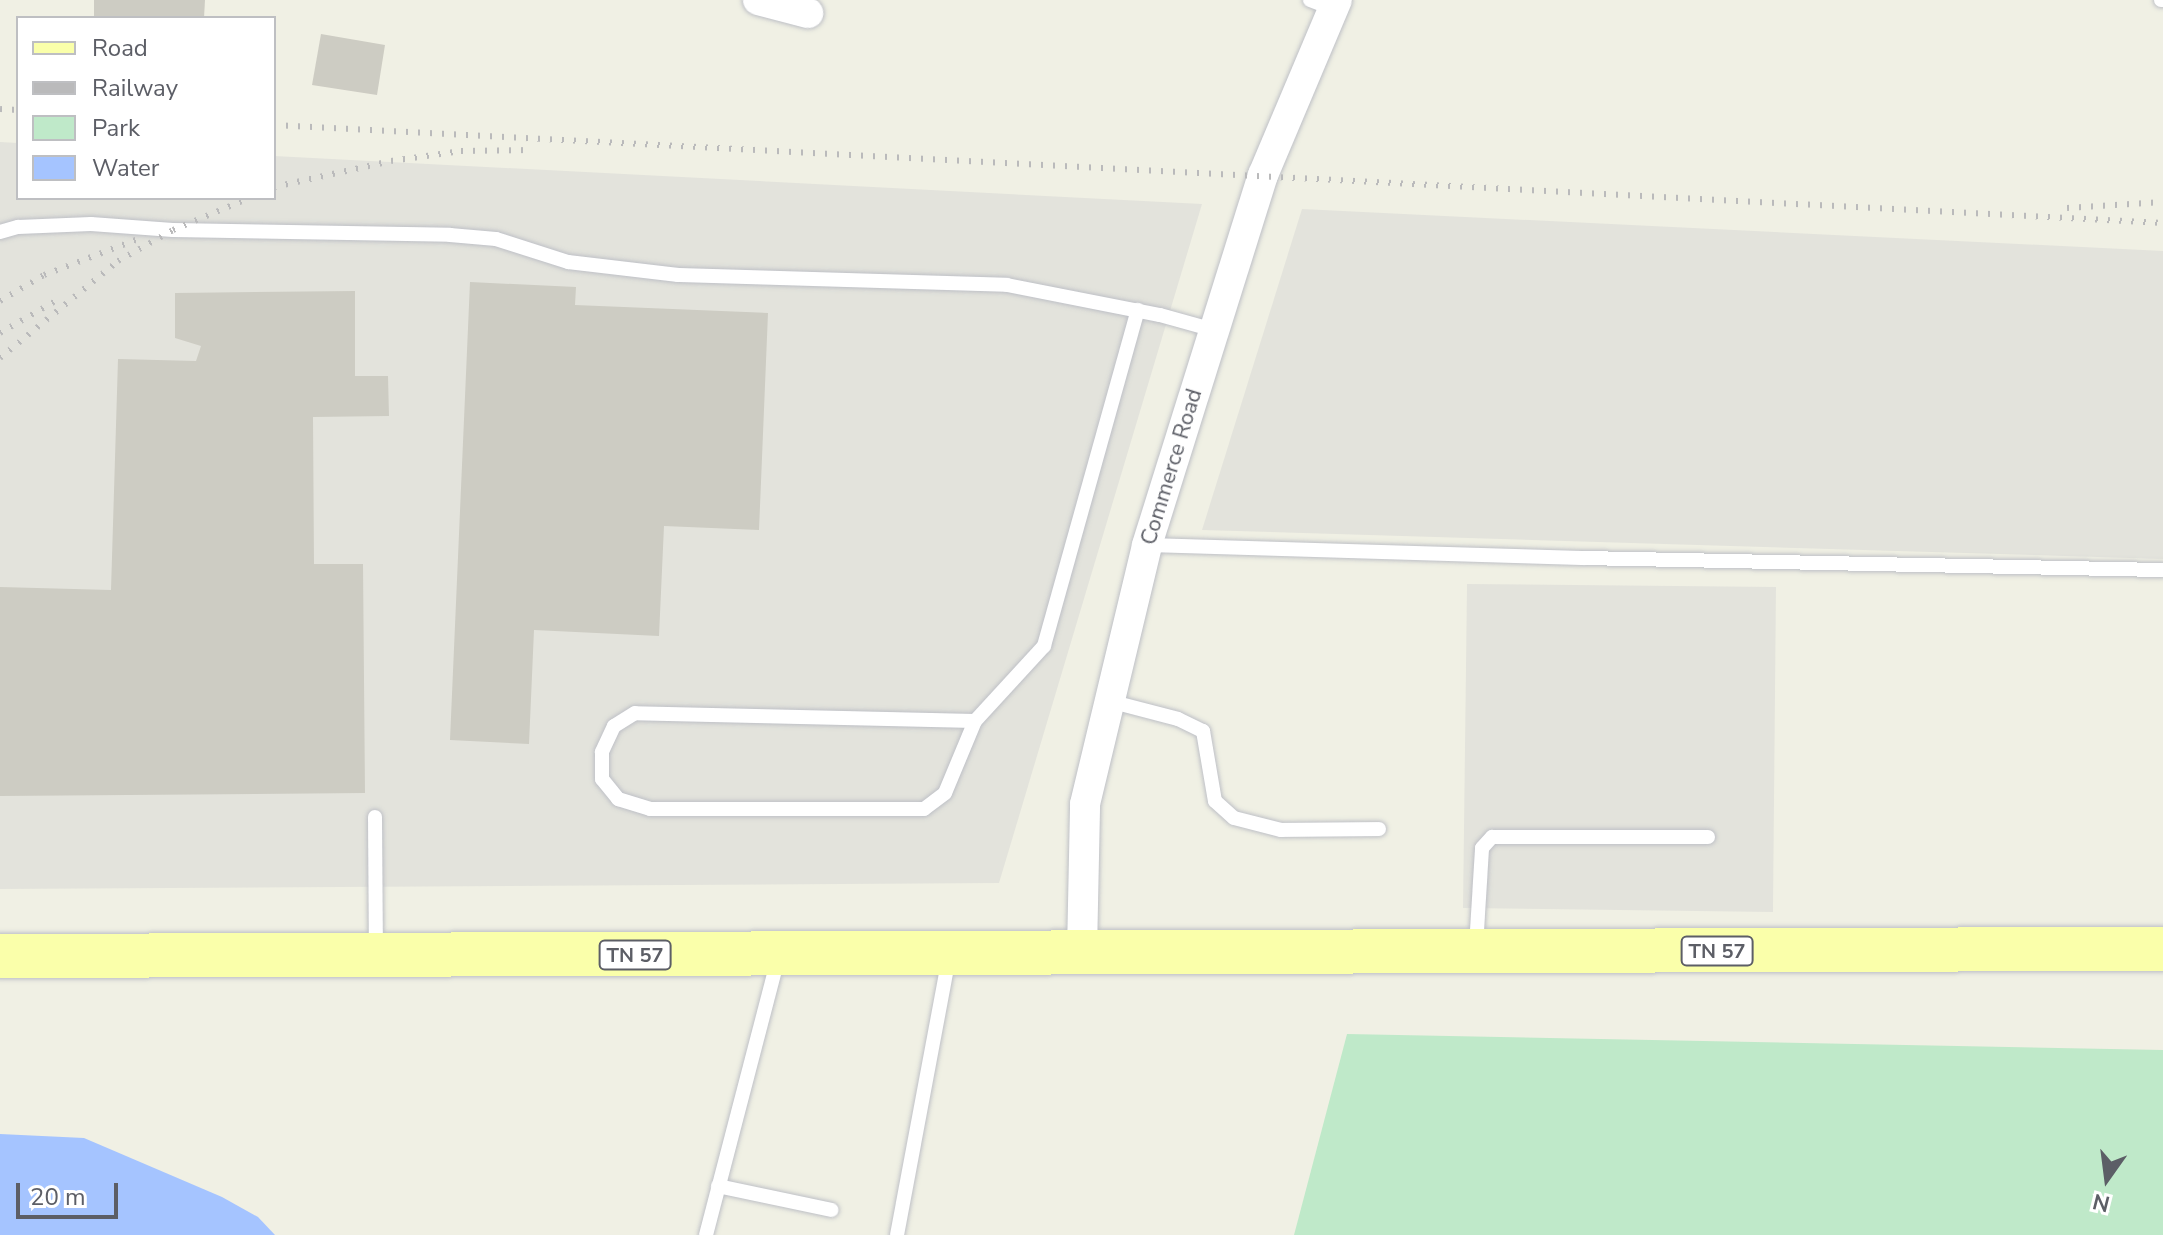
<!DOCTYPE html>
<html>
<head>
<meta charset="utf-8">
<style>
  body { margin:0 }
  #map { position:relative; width:2163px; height:1235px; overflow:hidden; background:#f0f0e4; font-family:"Nunito Sans",sans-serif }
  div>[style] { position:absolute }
  .industrial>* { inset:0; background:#e3e3dc }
  .green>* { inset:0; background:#bfe9c9 }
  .water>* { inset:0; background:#a5c4ff }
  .building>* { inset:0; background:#cdccc3 }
  .roads { filter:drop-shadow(0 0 2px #bec0c6) drop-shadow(0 0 2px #bec0c6) }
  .service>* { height:14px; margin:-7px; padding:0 7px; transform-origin:7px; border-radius:7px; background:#fff }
  .minor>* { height:30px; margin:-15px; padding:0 15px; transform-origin:15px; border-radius:15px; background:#fff }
  .primary>* { height:44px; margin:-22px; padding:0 22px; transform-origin:22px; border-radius:22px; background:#faffaa }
  .rail>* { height:6px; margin-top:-3px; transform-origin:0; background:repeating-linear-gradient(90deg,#bababb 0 2px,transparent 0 12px) }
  span { translate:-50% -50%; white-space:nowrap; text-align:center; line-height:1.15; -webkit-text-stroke:6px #fff; paint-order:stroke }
  .shield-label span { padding:2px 6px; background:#fff; border:2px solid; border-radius:6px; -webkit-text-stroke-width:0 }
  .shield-label { font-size:20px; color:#5c5e66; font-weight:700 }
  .street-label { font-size:22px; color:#5c5e66 }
  .legend { position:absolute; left:16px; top:16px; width:260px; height:184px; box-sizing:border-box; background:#fff; border:2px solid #bebfc2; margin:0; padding:10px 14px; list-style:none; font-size:24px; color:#5c5e66 }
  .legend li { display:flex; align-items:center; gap:16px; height:40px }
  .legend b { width:40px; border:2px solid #bebfc2 }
  .north { position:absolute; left:2067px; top:1139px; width:80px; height:80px; -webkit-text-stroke:6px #fff; paint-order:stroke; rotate:194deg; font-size:22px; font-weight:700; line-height:32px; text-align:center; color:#5c5e66 }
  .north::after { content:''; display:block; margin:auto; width:28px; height:36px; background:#5c5e66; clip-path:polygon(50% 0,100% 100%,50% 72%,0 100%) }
  .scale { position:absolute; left:16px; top:1183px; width:102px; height:36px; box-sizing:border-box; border:4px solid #5c5e66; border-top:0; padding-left:10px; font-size:24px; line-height:28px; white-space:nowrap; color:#5c5e66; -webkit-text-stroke:6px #fff; paint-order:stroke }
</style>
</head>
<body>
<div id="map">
  <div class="industrial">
    <div style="clip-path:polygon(0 142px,18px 143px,18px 198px,274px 198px,274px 156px,1202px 204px,999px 883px,0 889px)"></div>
    <div style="clip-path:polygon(1302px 209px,2163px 251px,2163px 559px,1202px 530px)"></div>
    <div style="clip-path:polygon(1467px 584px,1776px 587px,1773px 912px,1463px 908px)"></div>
  </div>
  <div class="green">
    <div style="clip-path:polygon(1347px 1034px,2163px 1050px,2163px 1235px,1294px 1235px)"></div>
  </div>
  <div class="water">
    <div style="clip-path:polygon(0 1134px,84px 1138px,222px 1197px,258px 1217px,275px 1235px,0 1235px)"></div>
  </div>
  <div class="building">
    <div style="clip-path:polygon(94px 0,205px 0,204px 18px,94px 18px)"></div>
    <div style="clip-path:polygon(321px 34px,385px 45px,377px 95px,312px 85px)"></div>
    <div style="clip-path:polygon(470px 282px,576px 287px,575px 305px,768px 313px,759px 530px,664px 526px,659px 636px,534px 630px,529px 744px,450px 740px)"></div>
    <div style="clip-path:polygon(355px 291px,355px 376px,388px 376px,389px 416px,313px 417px,314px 564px,363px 564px,365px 793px,0 796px,0 587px,111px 590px,118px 359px,196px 361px,201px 346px,175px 338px,175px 293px)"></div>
  </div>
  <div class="roads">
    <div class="service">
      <div style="left:1310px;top:0;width:26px;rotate:21deg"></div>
      <div style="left:2161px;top:0;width:2px"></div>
      <div style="left:0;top:232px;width:19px;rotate:-16deg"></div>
      <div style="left:18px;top:227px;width:73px;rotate:-2.4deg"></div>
      <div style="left:91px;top:224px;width:82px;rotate:4.2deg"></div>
      <div style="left:173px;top:230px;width:277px;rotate:1deg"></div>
      <div style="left:450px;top:235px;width:46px;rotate:5deg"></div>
      <div style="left:496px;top:239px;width:76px;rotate:17.7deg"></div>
      <div style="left:568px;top:262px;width:111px;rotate:6.7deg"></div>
      <div style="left:678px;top:275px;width:329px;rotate:1.7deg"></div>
      <div style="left:1007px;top:285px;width:156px;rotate:11.1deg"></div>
      <div style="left:1160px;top:315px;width:56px;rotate:15.5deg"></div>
      <div style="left:1147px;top:545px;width:436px;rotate:1.7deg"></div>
      <div style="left:1583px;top:558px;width:580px;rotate:1.19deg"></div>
      <div style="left:1109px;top:701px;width:71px;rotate:14.6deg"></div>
      <div style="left:1178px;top:719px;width:28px;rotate:26deg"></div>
      <div style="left:1203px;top:731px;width:71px;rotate:80.3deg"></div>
      <div style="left:1215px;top:801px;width:25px;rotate:42deg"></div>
      <div style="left:1234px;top:818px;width:49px;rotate:14.3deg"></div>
      <div style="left:1281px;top:830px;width:98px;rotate:-0.6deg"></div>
      <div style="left:975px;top:721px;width:340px;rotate:-178.7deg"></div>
      <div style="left:635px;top:713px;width:25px;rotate:148deg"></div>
      <div style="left:614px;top:726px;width:29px;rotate:115deg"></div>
      <div style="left:602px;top:752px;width:27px;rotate:90deg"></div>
      <div style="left:602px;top:779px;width:26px;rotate:51deg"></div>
      <div style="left:618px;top:799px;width:34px;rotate:17deg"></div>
      <div style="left:650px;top:809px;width:274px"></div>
      <div style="left:924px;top:809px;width:26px;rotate:-37deg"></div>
      <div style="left:945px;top:793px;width:78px;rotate:-67.4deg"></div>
      <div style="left:975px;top:721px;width:102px;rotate:-47.4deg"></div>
      <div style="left:1044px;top:646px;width:349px;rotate:-74.4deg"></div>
      <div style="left:375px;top:817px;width:134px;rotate:89.6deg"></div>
      <div style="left:1476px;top:947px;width:99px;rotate:-86.5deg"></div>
      <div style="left:1482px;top:848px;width:15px;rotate:-48deg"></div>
      <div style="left:1492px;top:837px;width:216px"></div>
      <div style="left:718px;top:1186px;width:116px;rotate:11.9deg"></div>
      <div style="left:706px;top:1235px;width:285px;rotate:-75.4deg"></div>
      <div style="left:897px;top:1235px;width:284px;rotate:-79.4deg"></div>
    </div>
    <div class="minor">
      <div style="left:758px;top:0;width:52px;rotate:14.6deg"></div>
      <div style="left:1082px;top:952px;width:148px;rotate:-88.8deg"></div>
      <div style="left:1085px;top:804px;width:266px;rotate:-76.5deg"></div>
      <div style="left:1147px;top:545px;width:388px;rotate:-72.6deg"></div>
      <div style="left:1263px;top:175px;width:190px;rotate:-67.1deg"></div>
    </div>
    <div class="primary">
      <div style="left:0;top:956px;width:2163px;rotate:-0.19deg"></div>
    </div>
  </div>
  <div class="rail">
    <div style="left:0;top:109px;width:18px;rotate:3deg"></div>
    <div style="left:274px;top:125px;width:1892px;rotate:2.97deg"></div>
    <div style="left:274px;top:187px;width:120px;rotate:-12.5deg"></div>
    <div style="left:391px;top:161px;width:71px;rotate:-8.1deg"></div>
    <div style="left:461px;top:151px;width:71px;rotate:-0.8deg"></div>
    <div style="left:2067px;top:208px;width:96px;rotate:-3.6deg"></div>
    <div style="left:0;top:301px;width:51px;rotate:-30.6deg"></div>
    <div style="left:44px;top:275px;width:104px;rotate:-20.9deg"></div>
    <div style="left:0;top:333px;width:68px;rotate:-30deg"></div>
    <div style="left:0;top:358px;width:153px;rotate:-39.4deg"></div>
    <div style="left:118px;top:261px;width:63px;rotate:-29.4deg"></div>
    <div style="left:173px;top:230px;width:82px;rotate:-22.8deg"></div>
  </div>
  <div class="shield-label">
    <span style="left:1717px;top:951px">TN 57</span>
    <span style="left:635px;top:955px">TN 57</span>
  </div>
  <div class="street-label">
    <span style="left:1172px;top:467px;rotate:-73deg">Commerce Road</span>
  </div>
  <ul class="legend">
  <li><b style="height:10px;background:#faffaa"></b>Road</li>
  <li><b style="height:10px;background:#bababb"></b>Railway</li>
  <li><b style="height:22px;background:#bfe9c9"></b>Park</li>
  <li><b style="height:22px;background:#a5c4ff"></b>Water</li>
  </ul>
  <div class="north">N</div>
  <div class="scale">20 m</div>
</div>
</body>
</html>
